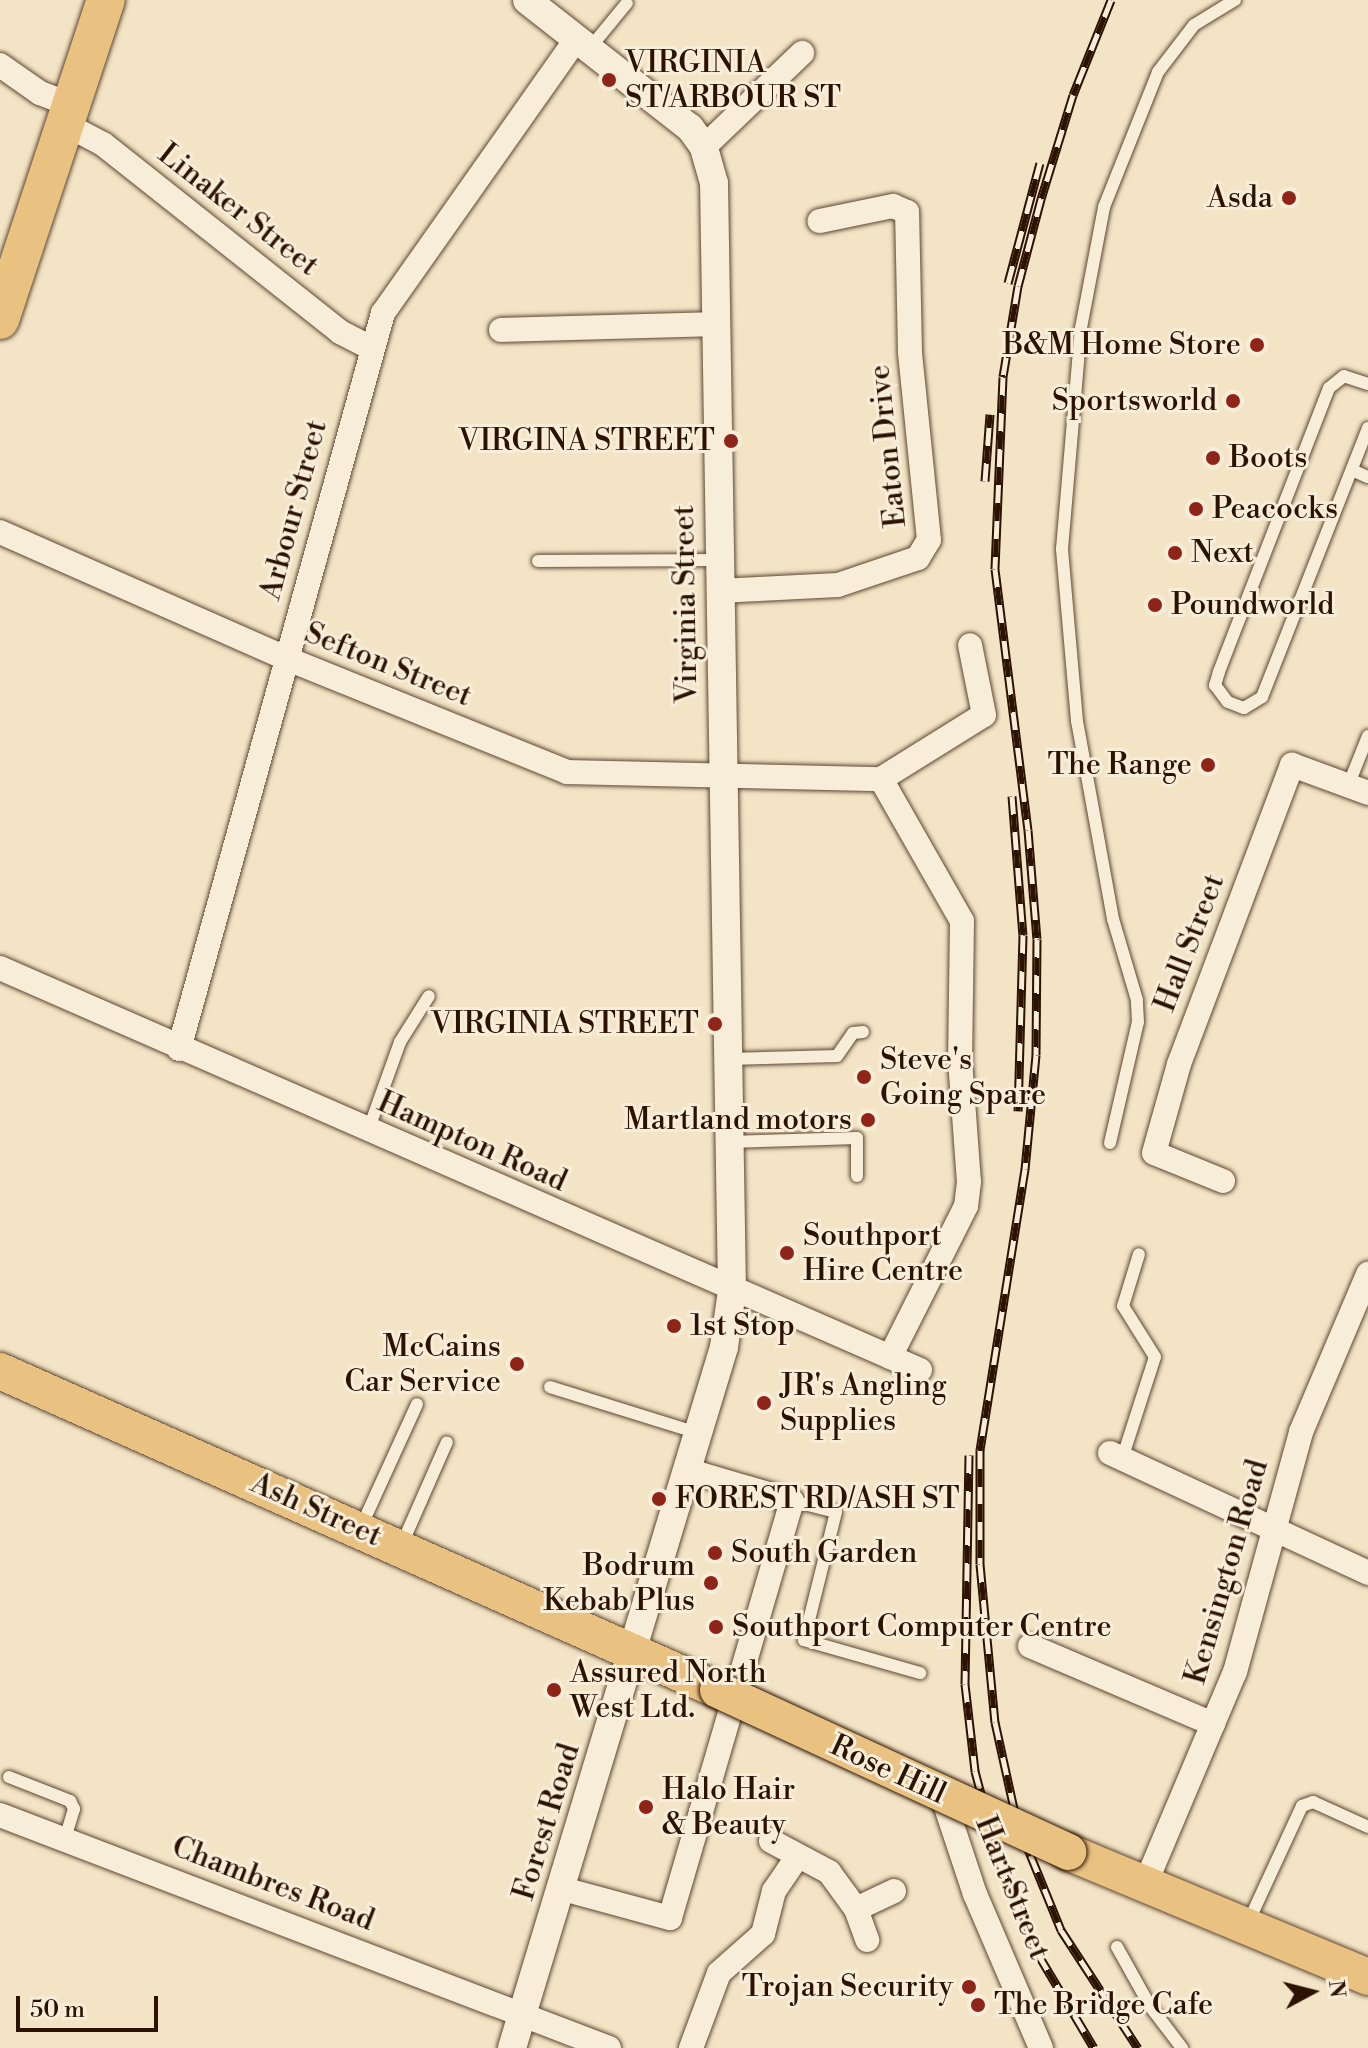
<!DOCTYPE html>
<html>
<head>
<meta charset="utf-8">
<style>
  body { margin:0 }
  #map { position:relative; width:1368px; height:2048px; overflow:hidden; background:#f2e4c5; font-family:"Libre Bodoni",serif }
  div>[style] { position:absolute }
  .roads { filter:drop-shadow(0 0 2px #5e4631) drop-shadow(0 0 2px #5e4631) }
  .service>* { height:12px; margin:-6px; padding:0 6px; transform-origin:6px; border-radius:6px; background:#f7edd9 }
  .minor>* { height:24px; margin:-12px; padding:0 12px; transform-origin:12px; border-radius:12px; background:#f7edd9 }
  .tertiary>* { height:28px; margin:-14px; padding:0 14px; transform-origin:14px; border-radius:14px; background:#f7edd9 }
  .primary>* { height:36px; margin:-18px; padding:0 18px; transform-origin:18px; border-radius:18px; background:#e9c282 }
  .trunk>* { height:38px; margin:-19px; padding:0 19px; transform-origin:19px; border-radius:19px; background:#e9c282 }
  .rail>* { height:9px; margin-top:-4.5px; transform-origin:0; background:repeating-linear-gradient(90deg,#f7edd9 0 18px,#2c1200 0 36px); box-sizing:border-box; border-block:2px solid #2c1200 }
  .bridges { filter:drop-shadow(0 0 2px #2c1200) drop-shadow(0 0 2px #2c1200) }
  .primary-bridge>* { height:36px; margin:-18px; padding:0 18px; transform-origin:18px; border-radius:18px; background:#e9c282 }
  .dots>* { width:22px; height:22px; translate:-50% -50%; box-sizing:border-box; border:4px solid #f7edd9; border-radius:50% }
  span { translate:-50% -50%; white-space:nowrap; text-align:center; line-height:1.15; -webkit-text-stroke:6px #f7edd9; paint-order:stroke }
  .poi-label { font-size:30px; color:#2c1200 }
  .left { translate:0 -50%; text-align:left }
  .right { translate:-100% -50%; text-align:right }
  .street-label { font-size:30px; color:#2c1200 }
  .north { position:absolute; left:1272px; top:1952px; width:80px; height:80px; -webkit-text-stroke:6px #f7edd9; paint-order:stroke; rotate:83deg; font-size:22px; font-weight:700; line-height:32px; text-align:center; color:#2c1200 }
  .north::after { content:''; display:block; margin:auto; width:28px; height:36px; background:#2c1200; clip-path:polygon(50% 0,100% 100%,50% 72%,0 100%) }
  .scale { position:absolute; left:16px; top:1996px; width:142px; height:36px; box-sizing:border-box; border:4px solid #2c1200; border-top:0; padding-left:10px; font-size:24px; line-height:28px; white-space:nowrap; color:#2c1200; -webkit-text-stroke:6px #f7edd9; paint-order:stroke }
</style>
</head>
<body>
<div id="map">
  <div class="roads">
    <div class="service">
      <div style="left:590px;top:48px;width:58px;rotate:-50.6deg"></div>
      <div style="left:1368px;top:384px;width:25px;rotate:-162deg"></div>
      <div style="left:1344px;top:376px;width:19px;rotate:141deg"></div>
      <div style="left:1329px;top:388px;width:305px;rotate:111.2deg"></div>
      <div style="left:1219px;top:672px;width:14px;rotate:107deg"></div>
      <div style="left:1215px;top:685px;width:21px;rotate:53deg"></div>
      <div style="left:1228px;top:702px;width:17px;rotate:21deg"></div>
      <div style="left:1244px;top:708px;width:21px;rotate:-31deg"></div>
      <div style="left:1262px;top:697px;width:289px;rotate:-68.5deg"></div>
      <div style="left:1352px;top:470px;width:17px;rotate:24deg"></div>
      <div style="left:538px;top:561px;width:181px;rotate:-0.3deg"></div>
      <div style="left:1348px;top:786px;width:54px;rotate:-68.2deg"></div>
      <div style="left:728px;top:1059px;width:109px;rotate:-1.6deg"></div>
      <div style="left:837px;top:1056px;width:28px;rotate:-55deg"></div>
      <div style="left:853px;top:1033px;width:10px;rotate:-6deg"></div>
      <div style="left:368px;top:1131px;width:95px;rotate:-70.2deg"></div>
      <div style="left:400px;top:1042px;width:54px;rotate:-57.8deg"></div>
      <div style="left:729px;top:1142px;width:128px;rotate:-1.8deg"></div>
      <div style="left:857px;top:1138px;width:38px;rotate:90deg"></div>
      <div style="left:1110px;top:1143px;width:124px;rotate:-77deg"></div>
      <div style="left:1138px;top:1022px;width:22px;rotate:-93deg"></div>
      <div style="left:1137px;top:1000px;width:84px;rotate:-106.5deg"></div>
      <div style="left:1113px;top:919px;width:201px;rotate:-100.3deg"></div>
      <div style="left:1077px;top:721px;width:173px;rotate:-95deg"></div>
      <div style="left:1062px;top:549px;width:222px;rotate:-85.1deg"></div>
      <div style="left:1081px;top:328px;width:123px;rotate:-79.2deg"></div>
      <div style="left:1104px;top:207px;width:145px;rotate:-68.2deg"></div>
      <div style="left:1158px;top:72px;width:59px;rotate:-52.5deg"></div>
      <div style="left:1194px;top:25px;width:48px;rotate:-31.4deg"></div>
      <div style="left:550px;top:1387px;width:155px;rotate:17.3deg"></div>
      <div style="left:1122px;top:1459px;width:107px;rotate:-72.1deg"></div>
      <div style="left:1155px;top:1357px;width:60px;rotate:-122.1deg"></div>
      <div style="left:1123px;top:1306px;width:54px;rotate:-72.9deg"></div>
      <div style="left:792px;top:1501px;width:45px;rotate:14deg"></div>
      <div style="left:836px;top:1512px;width:132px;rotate:104deg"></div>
      <div style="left:804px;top:1640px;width:121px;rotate:15.9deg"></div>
      <div style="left:361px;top:1527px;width:135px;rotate:-65.5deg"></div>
      <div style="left:402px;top:1544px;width:111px;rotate:-66.2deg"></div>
      <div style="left:9px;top:1777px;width:66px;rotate:21.5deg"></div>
      <div style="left:70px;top:1801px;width:9px;rotate:63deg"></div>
      <div style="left:74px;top:1809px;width:31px;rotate:107deg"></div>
      <div style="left:1247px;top:1925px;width:131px;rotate:-65.2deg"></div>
      <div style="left:1302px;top:1806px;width:12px;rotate:-20deg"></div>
      <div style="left:1313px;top:1802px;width:60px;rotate:24.4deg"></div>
      <div style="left:1117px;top:1947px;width:68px;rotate:60.8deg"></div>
      <div style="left:1150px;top:2006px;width:53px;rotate:52.7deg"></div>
    </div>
    <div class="minor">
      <div style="left:0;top:65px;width:49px;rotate:35deg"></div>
      <div style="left:40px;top:93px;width:34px;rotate:21deg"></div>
      <div style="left:65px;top:124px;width:43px;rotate:27.8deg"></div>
      <div style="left:103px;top:144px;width:303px;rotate:38.4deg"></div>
      <div style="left:340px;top:332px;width:34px;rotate:27deg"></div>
      <div style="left:704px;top:147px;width:136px;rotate:-43.8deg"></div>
      <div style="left:501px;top:330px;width:215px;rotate:-1.6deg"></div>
      <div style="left:0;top:532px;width:315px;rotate:23.8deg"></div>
      <div style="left:288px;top:659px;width:301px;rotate:22deg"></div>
      <div style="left:567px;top:772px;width:314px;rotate:1.3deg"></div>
      <div style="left:881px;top:779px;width:121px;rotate:-31.9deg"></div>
      <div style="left:984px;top:715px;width:71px;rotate:-101.3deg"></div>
      <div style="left:719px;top:591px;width:119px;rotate:-2.9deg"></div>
      <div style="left:838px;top:585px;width:84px;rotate:-18.6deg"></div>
      <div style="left:918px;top:558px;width:21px;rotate:-59deg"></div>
      <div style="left:929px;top:540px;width:189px;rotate:-95.8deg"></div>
      <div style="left:910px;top:352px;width:140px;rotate:-91.2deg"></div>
      <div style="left:907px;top:212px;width:15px;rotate:-157deg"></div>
      <div style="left:893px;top:206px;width:75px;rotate:168.4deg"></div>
      <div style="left:881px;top:779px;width:163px;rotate:60.3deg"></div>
      <div style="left:962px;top:921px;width:139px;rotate:90.8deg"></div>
      <div style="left:960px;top:1060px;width:122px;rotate:85.8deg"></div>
      <div style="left:969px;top:1182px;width:24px;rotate:97deg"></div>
      <div style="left:966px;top:1206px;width:169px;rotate:116.7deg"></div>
      <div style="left:0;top:968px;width:1004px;rotate:23.6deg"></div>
      <div style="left:179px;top:1049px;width:764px;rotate:-74.51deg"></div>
      <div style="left:383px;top:313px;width:337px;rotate:-54.8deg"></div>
      <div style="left:1223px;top:1181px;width:74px;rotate:-157.9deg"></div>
      <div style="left:1154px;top:1153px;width:92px;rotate:-74.3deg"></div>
      <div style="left:1179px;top:1064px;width:320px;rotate:-69.3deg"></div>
      <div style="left:1292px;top:765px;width:81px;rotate:20.2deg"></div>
      <div style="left:1110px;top:1453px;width:285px;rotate:24.9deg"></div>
      <div style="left:1030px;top:1646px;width:199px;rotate:23.1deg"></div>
      <div style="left:942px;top:1795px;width:104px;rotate:71.6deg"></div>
      <div style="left:975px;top:1894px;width:168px;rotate:66.8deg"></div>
      <div style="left:0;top:1815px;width:652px;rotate:20.94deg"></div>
      <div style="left:771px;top:1841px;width:66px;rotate:28.1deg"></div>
      <div style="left:829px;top:1872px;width:46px;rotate:53.9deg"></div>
      <div style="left:856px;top:1909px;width:33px;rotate:70deg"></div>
      <div style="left:1144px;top:1887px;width:233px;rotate:-67.1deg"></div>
      <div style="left:1235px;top:1672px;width:249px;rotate:-74.6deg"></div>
      <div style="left:1301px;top:1432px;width:172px;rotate:-67deg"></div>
      <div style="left:563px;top:1889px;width:111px;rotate:15.2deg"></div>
      <div style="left:670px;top:1918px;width:434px;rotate:-73.7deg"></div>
      <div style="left:792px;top:1501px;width:109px;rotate:-163.6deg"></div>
      <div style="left:856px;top:1909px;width:42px;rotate:-25.3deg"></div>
      <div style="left:691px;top:2048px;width:80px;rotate:-69.5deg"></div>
      <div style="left:719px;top:1973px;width:59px;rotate:-41.6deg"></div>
      <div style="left:763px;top:1934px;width:44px;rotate:-75.7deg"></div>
      <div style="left:774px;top:1891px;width:42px;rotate:-55.6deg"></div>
    </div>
    <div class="tertiary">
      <div style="left:512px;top:2048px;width:732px;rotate:-73.17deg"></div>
      <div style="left:724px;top:1347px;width:57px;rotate:-81.9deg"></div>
      <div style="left:732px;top:1291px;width:1108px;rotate:-90.93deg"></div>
      <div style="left:714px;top:183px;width:37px;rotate:-106deg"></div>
      <div style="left:704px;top:147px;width:24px;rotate:-126deg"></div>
      <div style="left:690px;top:128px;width:207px;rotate:-141.9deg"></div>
    </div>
    <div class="primary">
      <div style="left:0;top:1371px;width:786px;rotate:23.96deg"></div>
      <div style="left:1068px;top:1852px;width:325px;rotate:22.6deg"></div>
    </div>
    <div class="trunk">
      <div style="left:0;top:320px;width:337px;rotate:-71.7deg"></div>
    </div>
  </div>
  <div class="rail">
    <div style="left:1111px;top:0;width:102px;rotate:111.8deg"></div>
    <div style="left:1073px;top:95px;width:109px;rotate:107.1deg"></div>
    <div style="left:1041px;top:199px;width:90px;rotate:104.8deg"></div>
    <div style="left:1018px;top:286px;width:92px;rotate:99.4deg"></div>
    <div style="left:1003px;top:377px;width:192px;rotate:92.4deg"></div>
    <div style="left:995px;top:569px;width:263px;rotate:82.8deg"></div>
    <div style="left:1028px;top:830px;width:109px;rotate:85.3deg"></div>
    <div style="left:1037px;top:939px;width:116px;rotate:90.5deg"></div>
    <div style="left:1036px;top:1055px;width:115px;rotate:95.5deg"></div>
    <div style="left:1025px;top:1169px;width:285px;rotate:99.1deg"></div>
    <div style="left:980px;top:1450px;width:114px;rotate:90deg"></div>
    <div style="left:980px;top:1564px;width:159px;rotate:84.6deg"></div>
    <div style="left:995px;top:1722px;width:102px;rotate:77.6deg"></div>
    <div style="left:1017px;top:1822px;width:117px;rotate:67.8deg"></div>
    <div style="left:1061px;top:1930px;width:141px;rotate:56.9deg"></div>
    <div style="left:1008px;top:283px;width:124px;rotate:-75.1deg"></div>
    <div style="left:985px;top:481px;width:67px;rotate:-85.7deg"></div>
    <div style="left:1012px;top:796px;width:139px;rotate:85.5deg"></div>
    <div style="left:1023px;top:935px;width:176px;rotate:91.6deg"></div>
    <div style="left:969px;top:1455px;width:229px;rotate:91deg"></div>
    <div style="left:965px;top:1684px;width:88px;rotate:83.4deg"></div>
    <div style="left:975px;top:1771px;width:94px;rotate:75.2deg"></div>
    <div style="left:999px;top:1862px;width:100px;rotate:67deg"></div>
    <div style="left:1038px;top:1954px;width:109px;rotate:59.2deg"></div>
  </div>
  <div class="bridges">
    <div class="primary-bridge">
      <div style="left:718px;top:1690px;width:386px;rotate:24.8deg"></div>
    </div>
  </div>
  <div class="dots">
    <div style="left:609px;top:80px;background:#8f2418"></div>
    <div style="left:1289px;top:198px;background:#8f2418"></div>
    <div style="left:1257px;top:345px;background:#8f2418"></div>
    <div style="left:1233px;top:401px;background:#8f2418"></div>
    <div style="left:731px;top:441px;background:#8f2418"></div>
    <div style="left:1213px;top:458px;background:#8f2418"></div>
    <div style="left:1196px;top:509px;background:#8f2418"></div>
    <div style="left:1175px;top:553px;background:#8f2418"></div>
    <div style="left:1155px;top:605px;background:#8f2418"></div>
    <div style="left:1208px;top:765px;background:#8f2418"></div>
    <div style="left:715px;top:1024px;background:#8f2418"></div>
    <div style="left:864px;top:1077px;background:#8f2418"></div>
    <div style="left:868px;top:1120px;background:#8f2418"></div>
    <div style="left:787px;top:1253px;background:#8f2418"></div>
    <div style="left:674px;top:1326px;background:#8f2418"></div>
    <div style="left:517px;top:1364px;background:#8f2418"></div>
    <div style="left:764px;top:1403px;background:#8f2418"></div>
    <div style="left:659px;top:1499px;background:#8f2418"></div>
    <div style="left:715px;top:1553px;background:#8f2418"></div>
    <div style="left:711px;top:1583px;background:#8f2418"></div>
    <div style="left:716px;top:1627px;background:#8f2418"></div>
    <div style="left:554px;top:1690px;background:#8f2418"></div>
    <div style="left:646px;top:1807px;background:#8f2418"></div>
    <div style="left:969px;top:1987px;background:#8f2418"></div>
    <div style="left:978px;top:2005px;background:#8f2418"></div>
  </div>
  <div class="poi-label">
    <span class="left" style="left:625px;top:80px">VIRGINIA<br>ST/ARBOUR ST</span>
    <span class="right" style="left:1273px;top:198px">Asda</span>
    <span class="right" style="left:1241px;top:345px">B&amp;M Home Store</span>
    <span class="right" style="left:1217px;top:401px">Sportsworld</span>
    <span class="right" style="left:715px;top:441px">VIRGINA STREET</span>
    <span class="left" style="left:1229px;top:458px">Boots</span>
    <span class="left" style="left:1212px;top:509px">Peacocks</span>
    <span class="left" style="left:1191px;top:553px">Next</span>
    <span class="left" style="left:1171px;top:605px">Poundworld</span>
    <span class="right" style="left:1192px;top:765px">The Range</span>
    <span class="right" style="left:699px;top:1024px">VIRGINIA STREET</span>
    <span class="left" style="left:880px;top:1077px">Steve's<br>Going Spare</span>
    <span class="right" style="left:852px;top:1120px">Martland motors</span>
    <span class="left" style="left:803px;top:1253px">Southport<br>Hire Centre</span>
    <span class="left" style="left:690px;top:1326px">1st Stop</span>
    <span class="right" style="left:501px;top:1364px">McCains<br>Car Service</span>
    <span class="left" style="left:780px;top:1403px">JR's Angling<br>Supplies</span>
    <span class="left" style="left:675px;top:1499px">FOREST RD/ASH ST</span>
    <span class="left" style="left:731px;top:1553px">South Garden</span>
    <span class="right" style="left:695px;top:1583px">Bodrum<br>Kebab Plus</span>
    <span class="left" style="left:732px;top:1627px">Southport Computer Centre</span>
    <span class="left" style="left:570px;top:1690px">Assured North<br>West Ltd.</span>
    <span class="left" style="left:662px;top:1807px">Halo Hair<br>&amp; Beauty</span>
    <span class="right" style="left:953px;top:1987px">Trojan Security</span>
    <span class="left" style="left:994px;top:2005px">The Bridge Cafe</span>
  </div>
  <div class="street-label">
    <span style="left:238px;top:210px;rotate:38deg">Linaker Street</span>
    <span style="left:888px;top:446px;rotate:-96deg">Eaton Drive</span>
    <span style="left:294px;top:510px;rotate:-75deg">Arbour Street</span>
    <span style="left:686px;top:604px;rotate:-91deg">Virginia Street</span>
    <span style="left:388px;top:665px;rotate:22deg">Sefton Street</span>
    <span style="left:1190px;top:943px;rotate:-69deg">Hall Street</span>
    <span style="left:472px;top:1142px;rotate:24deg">Hampton Road</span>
    <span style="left:316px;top:1510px;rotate:24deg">Ash Street</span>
    <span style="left:1227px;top:1572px;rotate:-74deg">Kensington Road</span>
    <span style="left:888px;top:1770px;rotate:25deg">Rose Hill</span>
    <span style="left:547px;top:1822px;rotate:-73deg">Forest Road</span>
    <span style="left:273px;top:1884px;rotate:21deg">Chambres Road</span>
    <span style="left:1012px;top:1888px;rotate:68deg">Hart Street</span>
  </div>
  <div class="north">N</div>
  <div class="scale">50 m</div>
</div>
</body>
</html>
